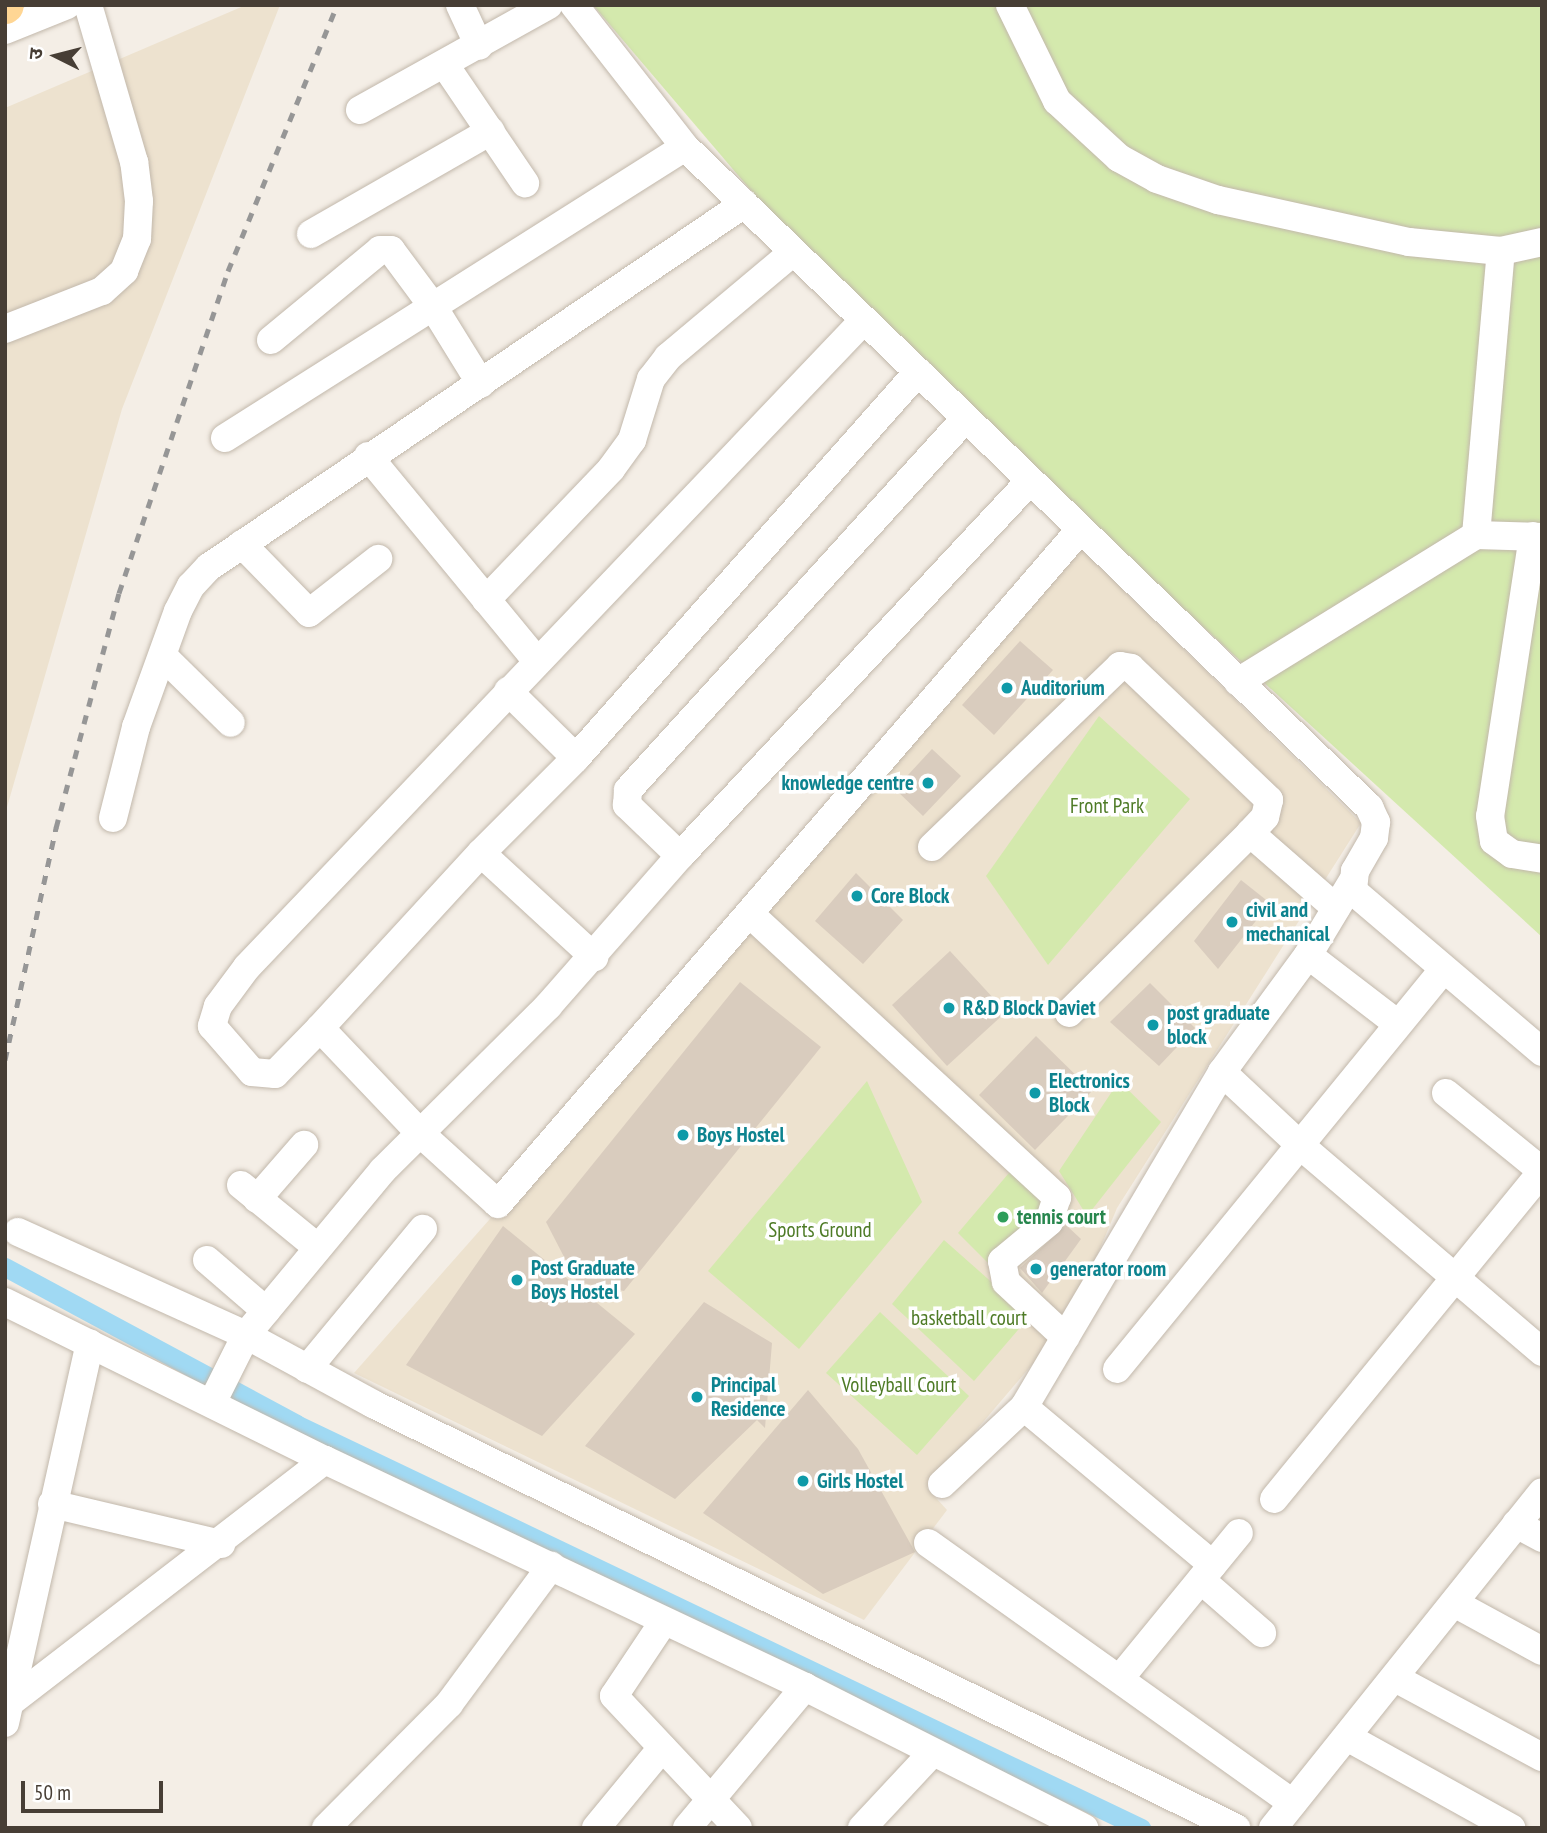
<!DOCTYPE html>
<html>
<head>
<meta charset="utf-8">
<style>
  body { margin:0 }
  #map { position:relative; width:1547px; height:1833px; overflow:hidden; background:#f4eee6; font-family:"PT Sans Narrow","Noto Sans Devanagari",sans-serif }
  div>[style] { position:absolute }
  .education>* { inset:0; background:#ede2cf }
  .green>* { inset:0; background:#d4e9ad }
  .canal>* { height:19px; margin:-9.5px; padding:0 9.5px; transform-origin:9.5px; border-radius:9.5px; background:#a0d9f3 }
  .building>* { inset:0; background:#d9ccbe }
  .roads { filter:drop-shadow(0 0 2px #c2b8ab) drop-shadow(0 0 2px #c2b8ab) }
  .minor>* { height:28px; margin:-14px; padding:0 14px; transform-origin:14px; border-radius:14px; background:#fff }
  .major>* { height:35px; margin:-17.5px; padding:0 17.5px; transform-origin:17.5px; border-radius:17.5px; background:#ffd694 }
  .rail>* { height:5px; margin-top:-2.5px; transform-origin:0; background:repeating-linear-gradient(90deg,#969696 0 9px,transparent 0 18px) }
  .dots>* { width:19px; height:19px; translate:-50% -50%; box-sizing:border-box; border:4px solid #fff; border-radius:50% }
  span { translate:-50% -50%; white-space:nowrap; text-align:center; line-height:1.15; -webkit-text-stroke:7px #fff; paint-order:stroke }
  .culture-label { font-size:21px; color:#0d838f; font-weight:700 }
  .left { translate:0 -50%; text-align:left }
  .right { translate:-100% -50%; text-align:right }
  .park-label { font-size:21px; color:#4e7b26 }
  .leisure-label { font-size:21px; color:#27864d; font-weight:700 }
  .frame { position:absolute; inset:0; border:7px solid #473e35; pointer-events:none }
  .north { position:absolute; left:21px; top:21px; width:70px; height:70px; -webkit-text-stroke:5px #fff; paint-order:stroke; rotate:276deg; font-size:19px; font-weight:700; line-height:28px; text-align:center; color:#473e35 }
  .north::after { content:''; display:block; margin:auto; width:24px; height:32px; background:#473e35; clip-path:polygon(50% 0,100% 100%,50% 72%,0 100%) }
  .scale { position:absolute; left:21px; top:1781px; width:142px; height:32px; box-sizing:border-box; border:4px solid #473e35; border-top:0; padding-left:9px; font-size:21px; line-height:24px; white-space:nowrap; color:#473e35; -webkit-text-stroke:5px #fff; paint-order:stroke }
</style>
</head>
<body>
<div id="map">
  <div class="education">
    <div style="clip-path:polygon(246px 5px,280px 5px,122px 409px,5px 814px,5px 108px)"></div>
    <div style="clip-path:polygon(1075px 543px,1361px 823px,1117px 1208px,1070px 1320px,927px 1488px,947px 1510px,864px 1620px,354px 1373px,743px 932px)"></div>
  </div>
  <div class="green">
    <div style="clip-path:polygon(593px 5px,1542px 5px,1542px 937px,1071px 506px,766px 208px)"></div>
    <div style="clip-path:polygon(1099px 716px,1190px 799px,1048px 965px,986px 876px)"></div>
    <div style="clip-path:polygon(867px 1081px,922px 1202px,799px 1349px,708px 1271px)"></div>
    <div style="clip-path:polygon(1119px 1081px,1161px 1122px,1087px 1216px,1059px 1171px)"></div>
    <div style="clip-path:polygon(1014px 1167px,1049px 1201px,990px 1265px,958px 1233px)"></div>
    <div style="clip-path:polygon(944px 1240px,1030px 1316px,974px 1381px,892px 1304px)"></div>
    <div style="clip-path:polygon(880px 1312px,969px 1396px,917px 1455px,826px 1373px)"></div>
  </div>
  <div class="canal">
    <div style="left:5px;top:1267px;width:331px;rotate:28.3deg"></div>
    <div style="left:296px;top:1424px;width:937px;rotate:25.55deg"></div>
  </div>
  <div class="building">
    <div style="clip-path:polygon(1020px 641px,1053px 670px,994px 735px,962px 705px)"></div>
    <div style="clip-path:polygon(932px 749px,961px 776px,923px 816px,895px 789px)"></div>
    <div style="clip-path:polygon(856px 873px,903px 920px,863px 964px,815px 921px)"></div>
    <div style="clip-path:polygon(1241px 880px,1270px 903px,1218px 969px,1194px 941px)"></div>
    <div style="clip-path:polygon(950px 951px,1006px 1012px,947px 1066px,892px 1005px)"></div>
    <div style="clip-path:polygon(740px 982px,821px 1047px,624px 1291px,577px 1282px,546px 1222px)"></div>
    <div style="clip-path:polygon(1150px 983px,1195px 1028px,1159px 1066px,1110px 1022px)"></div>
    <div style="clip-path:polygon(1036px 1036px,1092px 1091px,1035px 1150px,979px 1095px)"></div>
    <div style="clip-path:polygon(1066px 1225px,1081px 1239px,1042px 1293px,1020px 1268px)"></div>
    <div style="clip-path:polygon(503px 1226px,635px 1334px,542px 1436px,406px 1365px)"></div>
    <div style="clip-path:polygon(704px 1302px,772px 1343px,765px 1428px,757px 1420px,675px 1499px,585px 1446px)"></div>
    <div style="clip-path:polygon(808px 1390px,858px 1449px,915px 1552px,823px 1594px,703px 1513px)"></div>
  </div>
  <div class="roads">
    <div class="minor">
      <div style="left:460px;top:5px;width:45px;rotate:65.1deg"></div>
      <div style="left:574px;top:5px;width:180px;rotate:52deg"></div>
      <div style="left:685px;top:147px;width:951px;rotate:43.98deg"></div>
      <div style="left:1369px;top:807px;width:17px;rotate:65deg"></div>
      <div style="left:1376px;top:822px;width:16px;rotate:97deg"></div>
      <div style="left:1374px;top:838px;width:38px;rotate:120deg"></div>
      <div style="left:1355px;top:871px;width:20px;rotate:96deg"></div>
      <div style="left:1353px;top:891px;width:248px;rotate:40.4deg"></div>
      <div style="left:1010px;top:5px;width:107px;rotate:63.9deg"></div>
      <div style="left:1057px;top:101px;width:84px;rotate:42.6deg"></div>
      <div style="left:1119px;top:158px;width:43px;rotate:28.9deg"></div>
      <div style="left:1157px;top:179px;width:65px;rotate:19deg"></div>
      <div style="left:1218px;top:200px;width:196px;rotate:12.4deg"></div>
      <div style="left:1409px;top:242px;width:92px;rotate:5.6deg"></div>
      <div style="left:1501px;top:251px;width:42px;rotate:-12.4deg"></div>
      <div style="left:5px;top:30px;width:67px;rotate:-22deg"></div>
      <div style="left:445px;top:65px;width:143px;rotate:55.9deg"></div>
      <div style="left:360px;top:110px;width:216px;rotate:-29.1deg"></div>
      <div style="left:311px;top:234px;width:207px;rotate:-29.8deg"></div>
      <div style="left:864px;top:320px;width:894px;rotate:133.64deg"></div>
      <div style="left:247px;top:967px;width:49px;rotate:126.6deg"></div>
      <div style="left:218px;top:1006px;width:21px;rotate:107deg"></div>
      <div style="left:212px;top:1026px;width:61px;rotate:49deg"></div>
      <div style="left:252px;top:1072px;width:23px;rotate:5deg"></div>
      <div style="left:275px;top:1074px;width:64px;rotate:-45.6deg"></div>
      <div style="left:320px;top:1028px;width:238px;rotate:-47.4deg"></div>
      <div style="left:481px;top:853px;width:134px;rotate:-45deg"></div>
      <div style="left:576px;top:758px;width:516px;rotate:-48.46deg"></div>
      <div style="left:5px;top:329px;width:104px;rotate:-21.4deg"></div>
      <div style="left:102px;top:291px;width:30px;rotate:-42deg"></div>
      <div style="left:124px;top:271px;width:35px;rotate:-68deg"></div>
      <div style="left:137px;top:239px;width:38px;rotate:-87deg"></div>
      <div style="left:139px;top:201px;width:39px;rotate:-97deg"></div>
      <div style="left:134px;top:162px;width:164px;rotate:-106.3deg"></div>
      <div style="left:271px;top:340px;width:141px;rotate:-39.5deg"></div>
      <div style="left:380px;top:250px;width:11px"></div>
      <div style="left:391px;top:250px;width:72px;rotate:53.4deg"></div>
      <div style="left:434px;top:308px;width:89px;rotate:58.3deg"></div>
      <div style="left:225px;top:438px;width:544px;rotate:-32.32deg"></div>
      <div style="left:368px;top:456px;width:266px;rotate:50.5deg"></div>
      <div style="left:1476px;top:535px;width:285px;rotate:-85deg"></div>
      <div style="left:1533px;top:536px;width:283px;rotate:98.7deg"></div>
      <div style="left:1490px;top:816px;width:25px;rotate:81deg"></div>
      <div style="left:1494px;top:841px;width:22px;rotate:36deg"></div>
      <div style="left:1512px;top:854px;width:30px;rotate:9deg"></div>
      <div style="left:242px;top:544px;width:96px;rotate:45.8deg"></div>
      <div style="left:309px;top:613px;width:88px;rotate:-38deg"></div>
      <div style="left:486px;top:600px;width:181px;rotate:-46.3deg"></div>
      <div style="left:611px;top:469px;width:36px;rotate:-54deg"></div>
      <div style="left:632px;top:440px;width:64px;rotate:-72.7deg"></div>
      <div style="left:651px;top:379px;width:28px;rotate:-52deg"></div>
      <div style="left:668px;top:357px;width:162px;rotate:-40deg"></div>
      <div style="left:163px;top:656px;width:95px;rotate:44.6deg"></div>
      <div style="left:1238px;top:682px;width:280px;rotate:-31.7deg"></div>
      <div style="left:1476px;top:535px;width:66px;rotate:1.7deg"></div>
      <div style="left:508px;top:691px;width:95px;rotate:44.6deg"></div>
      <div style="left:113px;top:818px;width:94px;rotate:-75.8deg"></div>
      <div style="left:136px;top:727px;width:123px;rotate:-70.1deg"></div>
      <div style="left:178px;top:611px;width:28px;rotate:-63deg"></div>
      <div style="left:191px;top:586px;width:26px;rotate:-47deg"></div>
      <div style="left:209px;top:567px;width:647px;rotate:-34.16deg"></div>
      <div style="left:932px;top:847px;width:261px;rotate:-43.9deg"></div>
      <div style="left:1120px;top:666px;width:11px;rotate:10deg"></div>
      <div style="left:1131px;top:668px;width:191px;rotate:43.7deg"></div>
      <div style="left:1269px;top:800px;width:17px;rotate:103deg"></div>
      <div style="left:1265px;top:817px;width:22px;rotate:133deg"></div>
      <div style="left:481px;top:853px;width:154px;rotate:42.6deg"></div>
      <div style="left:680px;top:856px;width:74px;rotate:-136.1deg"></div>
      <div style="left:627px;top:805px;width:15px;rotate:-86deg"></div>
      <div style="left:628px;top:790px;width:501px;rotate:-47.75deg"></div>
      <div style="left:750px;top:914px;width:418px;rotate:42.7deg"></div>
      <div style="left:1057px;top:1197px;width:26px;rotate:108deg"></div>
      <div style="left:1049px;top:1222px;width:61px;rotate:140.3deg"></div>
      <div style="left:1002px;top:1261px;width:21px;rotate:79deg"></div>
      <div style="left:1006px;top:1282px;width:81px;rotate:43deg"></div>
      <div style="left:1308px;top:955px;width:113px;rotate:37.5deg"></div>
      <div style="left:1069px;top:1013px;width:255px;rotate:-44.8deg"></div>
      <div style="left:1250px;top:833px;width:114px;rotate:41.1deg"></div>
      <div style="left:320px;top:1028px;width:145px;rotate:46.4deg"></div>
      <div style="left:420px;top:1133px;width:105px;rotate:42.3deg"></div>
      <div style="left:498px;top:1204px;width:891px;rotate:-49.19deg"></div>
      <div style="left:1222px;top:1072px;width:108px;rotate:43.1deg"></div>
      <div style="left:1301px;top:1146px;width:317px;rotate:40.5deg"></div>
      <div style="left:1446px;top:1093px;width:124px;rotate:39.1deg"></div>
      <div style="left:241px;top:1185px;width:99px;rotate:39.3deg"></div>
      <div style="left:257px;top:1199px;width:72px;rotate:-49deg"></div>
      <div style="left:18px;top:1232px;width:250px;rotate:24.3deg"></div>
      <div style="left:246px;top:1335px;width:145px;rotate:28.5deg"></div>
      <div style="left:373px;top:1404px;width:962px;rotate:26.17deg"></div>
      <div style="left:207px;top:1260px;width:78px;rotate:40.8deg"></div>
      <div style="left:5px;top:1302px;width:357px;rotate:26.3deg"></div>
      <div style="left:325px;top:1460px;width:531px;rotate:25.31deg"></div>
      <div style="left:805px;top:1687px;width:313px;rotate:26.8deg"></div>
      <div style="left:307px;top:1369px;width:182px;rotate:-50.4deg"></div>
      <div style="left:1117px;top:1369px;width:515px;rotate:-50.75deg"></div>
      <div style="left:212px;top:1403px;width:76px;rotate:-63.4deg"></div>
      <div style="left:246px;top:1335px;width:214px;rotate:-50.3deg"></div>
      <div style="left:383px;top:1170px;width:233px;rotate:-44.8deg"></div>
      <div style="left:548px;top:1006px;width:200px;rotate:-48.7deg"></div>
      <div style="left:680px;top:856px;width:512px;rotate:-46.98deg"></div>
      <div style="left:1024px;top:1407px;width:246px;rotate:39.9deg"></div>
      <div style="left:942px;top:1484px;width:112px;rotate:-43.2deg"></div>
      <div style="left:1024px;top:1407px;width:389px;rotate:-59.4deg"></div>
      <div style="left:1222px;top:1072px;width:145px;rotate:-53.7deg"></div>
      <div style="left:1308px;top:955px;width:85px;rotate:-58.9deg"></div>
      <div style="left:1274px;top:1499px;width:423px;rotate:-50.7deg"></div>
      <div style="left:52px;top:1504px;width:174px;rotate:13.3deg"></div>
      <div style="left:1516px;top:1524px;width:30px;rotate:28deg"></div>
      <div style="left:928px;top:1543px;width:448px;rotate:35.5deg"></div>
      <div style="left:1201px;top:1580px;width:81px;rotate:41deg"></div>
      <div style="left:1454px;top:1603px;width:100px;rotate:28.6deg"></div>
      <div style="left:664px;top:1621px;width:90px;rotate:123.7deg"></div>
      <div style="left:614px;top:1696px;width:181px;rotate:46.8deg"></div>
      <div style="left:1121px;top:1677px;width:186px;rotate:-50.7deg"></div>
      <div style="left:1395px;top:1678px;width:167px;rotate:28.3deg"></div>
      <div style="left:12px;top:1701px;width:395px;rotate:-37.6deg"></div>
      <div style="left:5px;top:1723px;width:389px;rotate:-77.4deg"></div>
      <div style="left:1347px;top:1737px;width:188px;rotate:29deg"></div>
      <div style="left:326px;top:1828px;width:175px;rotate:-45.2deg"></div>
      <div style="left:449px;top:1704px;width:172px;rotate:-53.5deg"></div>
      <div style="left:596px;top:1828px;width:104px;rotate:-50.5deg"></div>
      <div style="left:687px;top:1828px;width:184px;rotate:-50.1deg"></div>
      <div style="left:862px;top:1828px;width:103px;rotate:-47deg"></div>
      <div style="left:1273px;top:1828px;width:430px;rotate:-51.3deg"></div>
    </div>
    <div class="major">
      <div style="left:5px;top:6px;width:1px;rotate:-45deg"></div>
    </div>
  </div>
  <div class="rail">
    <div style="left:5px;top:1060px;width:238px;rotate:-77.6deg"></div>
    <div style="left:56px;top:828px;width:243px;rotate:-75deg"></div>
    <div style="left:119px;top:593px;width:340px;rotate:-71.3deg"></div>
    <div style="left:228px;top:271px;width:287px;rotate:-67.7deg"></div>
  </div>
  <div class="dots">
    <div style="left:1007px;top:688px;background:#0f9aa8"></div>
    <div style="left:928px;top:783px;background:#0f9aa8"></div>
    <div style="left:857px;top:896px;background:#0f9aa8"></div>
    <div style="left:1232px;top:922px;background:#0f9aa8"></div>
    <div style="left:949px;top:1008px;background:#0f9aa8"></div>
    <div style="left:1153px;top:1025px;background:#0f9aa8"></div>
    <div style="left:1035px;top:1093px;background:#0f9aa8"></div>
    <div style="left:683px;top:1135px;background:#0f9aa8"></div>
    <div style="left:1003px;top:1217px;background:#2e9e5b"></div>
    <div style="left:1036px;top:1269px;background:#0f9aa8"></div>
    <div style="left:517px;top:1280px;background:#0f9aa8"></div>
    <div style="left:697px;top:1397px;background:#0f9aa8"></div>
    <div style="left:803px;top:1481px;background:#0f9aa8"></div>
  </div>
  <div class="culture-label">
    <span class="left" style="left:1021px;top:688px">Auditorium</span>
    <span class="right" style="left:914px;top:783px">knowledge centre</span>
    <span class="left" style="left:871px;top:896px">Core Block</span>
    <span class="left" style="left:1246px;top:922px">civil and<br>mechanical</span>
    <span class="left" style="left:963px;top:1008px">R&amp;D Block Daviet</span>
    <span class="left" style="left:1167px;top:1025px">post graduate<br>block</span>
    <span class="left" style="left:1049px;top:1093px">Electronics<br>Block</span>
    <span class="left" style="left:697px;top:1135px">Boys Hostel</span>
    <span class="left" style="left:531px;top:1280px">Post Graduate<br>Boys Hostel</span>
    <span class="left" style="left:1050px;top:1269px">generator room</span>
    <span class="left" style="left:711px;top:1397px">Principal<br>Residence</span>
    <span class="left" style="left:817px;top:1481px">Girls Hostel</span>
  </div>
  <div class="park-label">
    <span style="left:1107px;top:806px">Front Park</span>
    <span style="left:820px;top:1230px">Sports Ground</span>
    <span style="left:969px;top:1318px">basketball court</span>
    <span style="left:899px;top:1385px">Volleyball Court</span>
  </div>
  <div class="leisure-label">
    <span class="left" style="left:1017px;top:1217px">tennis court</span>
  </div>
  <div class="frame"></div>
  <div class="north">उ</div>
  <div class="scale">50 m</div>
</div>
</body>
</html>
